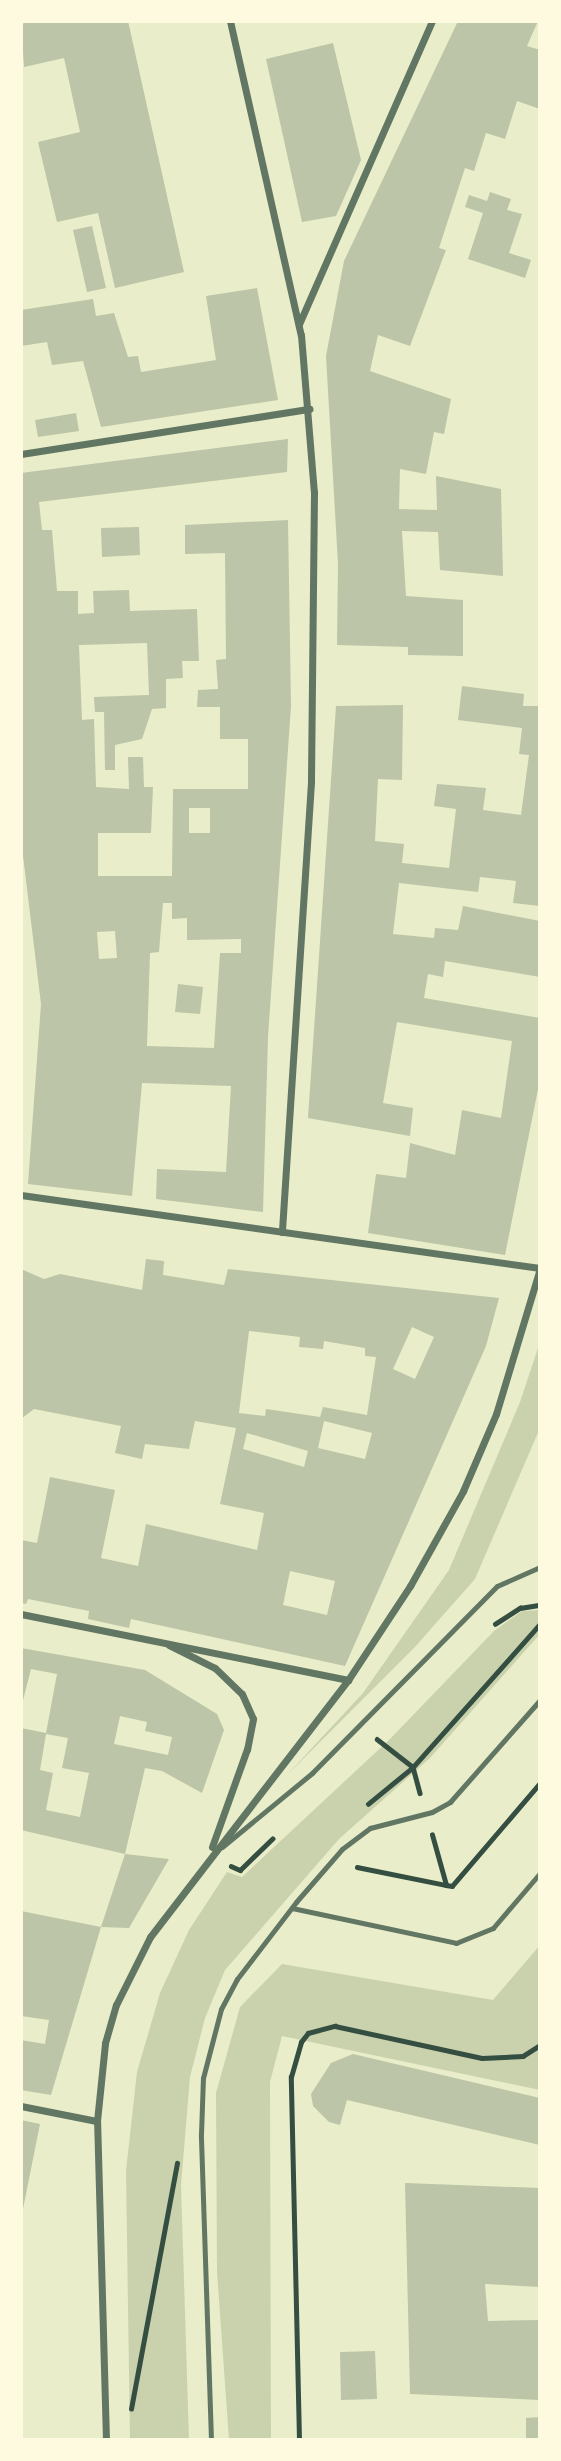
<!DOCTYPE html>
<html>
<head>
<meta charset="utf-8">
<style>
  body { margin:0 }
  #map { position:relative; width:561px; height:2461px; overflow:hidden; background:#e9edc9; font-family:Ubuntu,sans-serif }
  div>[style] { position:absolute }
  .green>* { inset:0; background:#cad2ad }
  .building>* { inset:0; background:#bcc5a7 }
  .path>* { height:4.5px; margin:-2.25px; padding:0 2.25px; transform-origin:2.25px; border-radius:2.25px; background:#344e41 }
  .service>* { height:5px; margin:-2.5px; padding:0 2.5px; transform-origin:2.5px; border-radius:2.5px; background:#617663 }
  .minor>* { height:7px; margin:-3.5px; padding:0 3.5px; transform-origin:3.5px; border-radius:3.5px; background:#617663 }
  span { translate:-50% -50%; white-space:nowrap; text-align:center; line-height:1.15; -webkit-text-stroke:5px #fefae0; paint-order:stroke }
  .frame { position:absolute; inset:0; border:23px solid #fefae0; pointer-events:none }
</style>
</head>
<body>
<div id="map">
  <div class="green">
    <div style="clip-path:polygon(540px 1342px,540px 1428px,475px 1579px,415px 1647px,286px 1776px,363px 1693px,449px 1570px,520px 1402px)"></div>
    <div style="clip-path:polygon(540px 1610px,540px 1634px,430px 1758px,339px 1839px,225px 1970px,205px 2018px,190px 2077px,181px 2185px,189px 2440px,130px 2440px,126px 2171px,137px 2072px,160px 1993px,189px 1930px,227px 1872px,242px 1877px,390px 1739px,494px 1631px,522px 1611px)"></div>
    <div style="clip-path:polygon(540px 1945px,540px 2090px,282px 2036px,270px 2082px,271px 2440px,229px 2440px,217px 2272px,216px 2093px,240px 2007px,282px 1964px,493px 2000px)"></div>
  </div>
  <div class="building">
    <div style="clip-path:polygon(34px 21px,128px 21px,184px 272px,115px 288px,98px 213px,57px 222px,38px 142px,80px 132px,64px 58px,24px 67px,21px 24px)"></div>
    <div style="clip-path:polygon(458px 21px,538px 21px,527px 46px,540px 50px,540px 109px,517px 101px,505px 139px,486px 133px,474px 171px,465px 168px,439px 248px,446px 250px,410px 346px,378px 335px,370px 371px,451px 399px,444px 434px,434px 432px,426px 474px,400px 469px,399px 509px,437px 510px,436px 476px,501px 489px,503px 576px,440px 570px,438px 532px,402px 531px,406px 596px,463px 600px,463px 656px,408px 655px,408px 647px,337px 645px,338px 564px,326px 356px,344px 261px)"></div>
    <div style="clip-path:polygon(333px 43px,361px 160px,336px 216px,302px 222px,266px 59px)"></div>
    <div style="clip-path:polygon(490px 192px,511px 199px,507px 210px,522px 214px,509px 253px,531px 260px,525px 278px,468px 259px,483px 213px,465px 207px,469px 195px,487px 201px)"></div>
    <div style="clip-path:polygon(92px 226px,106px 288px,87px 292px,73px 230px)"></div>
    <div style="clip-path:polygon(257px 288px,278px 400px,101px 427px,83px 361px,52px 365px,47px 342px,21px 346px,21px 310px,93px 299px,96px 316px,114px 313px,128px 357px,138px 356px,141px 372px,216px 360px,206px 296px)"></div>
    <div style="clip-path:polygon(76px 413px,79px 431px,38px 437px,35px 420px)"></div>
    <div style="clip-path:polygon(evenodd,288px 439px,287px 472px,39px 502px,42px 530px,52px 530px,57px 591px,78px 591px,78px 614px,94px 613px,93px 591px,129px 590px,130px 611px,197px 609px,199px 661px,182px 661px,183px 678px,166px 679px,166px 708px,152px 709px,142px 739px,115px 745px,115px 770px,105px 770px,104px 712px,95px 712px,94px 697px,149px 695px,147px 643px,79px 645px,82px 720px,94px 719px,96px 787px,129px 789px,128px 757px,143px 757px,144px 787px,153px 787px,151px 833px,98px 833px,98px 876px,172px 876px,173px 789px,248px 789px,248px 739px,220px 739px,220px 707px,197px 707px,198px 690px,218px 689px,216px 660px,226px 659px,225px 553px,185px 554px,185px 525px,288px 520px,291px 706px,268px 1037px,263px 1212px,156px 1199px,157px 1169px,226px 1172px,231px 1086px,142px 1083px,132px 1196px,28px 1184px,41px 1004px,21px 839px,21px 473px,288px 439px,189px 808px,210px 808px,210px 833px,189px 833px,189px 808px,288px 439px,163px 903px,172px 903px,172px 919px,187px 918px,187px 940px,241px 939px,241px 953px,220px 953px,214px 1048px,147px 1046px,150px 953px,159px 952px,163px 903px,288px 439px,115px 931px,117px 958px,99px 959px,97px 932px,115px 931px)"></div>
    <div style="clip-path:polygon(139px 527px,140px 555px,102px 557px,101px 528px)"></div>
    <div style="clip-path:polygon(462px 686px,524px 694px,523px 706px,540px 706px,540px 906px,513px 903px,516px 881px,480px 877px,478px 892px,399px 883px,393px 934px,434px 938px,435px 928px,458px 930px,463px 906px,540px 921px,540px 977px,445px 961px,443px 977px,428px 974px,424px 998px,540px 1018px,540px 1079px,505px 1255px,368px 1233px,376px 1174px,406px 1178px,410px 1143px,455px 1155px,462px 1110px,501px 1118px,512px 1041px,397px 1022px,383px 1103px,413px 1108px,410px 1136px,308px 1118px,336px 706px,403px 705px,402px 780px,378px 779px,375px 841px,404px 844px,402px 863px,449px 868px,456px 809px,434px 806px,437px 784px,486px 788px,483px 810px,521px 815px,529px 755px,519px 754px,522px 728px,458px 720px)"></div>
    <div style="clip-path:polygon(178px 984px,203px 987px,200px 1014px,175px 1012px)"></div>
    <div style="clip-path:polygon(evenodd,146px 1259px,164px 1261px,163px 1275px,224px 1285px,228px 1269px,499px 1298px,486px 1346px,345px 1666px,131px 1619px,129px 1628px,88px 1619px,89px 1611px,28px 1599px,26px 1604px,21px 1603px,21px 1540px,37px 1543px,50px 1477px,115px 1490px,101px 1558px,138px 1566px,146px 1524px,257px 1550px,264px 1513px,220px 1504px,236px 1428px,195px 1421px,189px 1449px,145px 1444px,142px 1459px,115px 1453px,121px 1426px,34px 1409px,21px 1419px,21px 1269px,44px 1279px,60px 1274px,142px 1290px,146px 1259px,412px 1327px,434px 1337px,415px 1379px,393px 1369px,412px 1327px,146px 1259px,249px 1331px,300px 1337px,299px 1347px,323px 1349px,324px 1341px,365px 1348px,365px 1356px,376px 1357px,367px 1415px,323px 1407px,320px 1417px,266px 1409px,265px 1416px,239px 1413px,249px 1331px,146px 1259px,324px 1421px,372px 1433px,365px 1459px,318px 1448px,324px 1421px,146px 1259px,247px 1433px,308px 1451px,304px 1467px,243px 1449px,247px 1433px,146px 1259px,290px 1571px,335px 1581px,327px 1615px,283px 1605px,290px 1571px)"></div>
    <div style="clip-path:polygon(evenodd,21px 1648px,145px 1670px,217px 1714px,224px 1730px,202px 1793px,162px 1771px,145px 1768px,125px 1854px,21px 1830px,21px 1728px,46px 1733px,57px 1674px,31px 1669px,21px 1708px,21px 1648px,120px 1716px,147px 1722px,145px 1731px,172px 1737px,168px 1755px,114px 1744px,120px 1716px,21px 1648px,46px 1734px,68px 1738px,62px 1768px,89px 1773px,80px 1817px,46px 1810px,53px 1773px,40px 1770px,46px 1734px)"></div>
    <div style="clip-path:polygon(125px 1854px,169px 1859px,129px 1928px,101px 1927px)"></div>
    <div style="clip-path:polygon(21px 1911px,101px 1927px,51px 2095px,21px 2090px,21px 2040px,45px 2044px,49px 2020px,21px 2016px)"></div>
    <div style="clip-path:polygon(353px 2054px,540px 2098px,540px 2145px,347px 2100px,340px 2125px,329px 2122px,313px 2106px,311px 2094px,331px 2063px)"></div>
    <div style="clip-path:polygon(21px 2120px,40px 2124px,22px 2214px,21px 2214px)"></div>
    <div style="clip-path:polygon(405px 2183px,540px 2188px,540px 2287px,485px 2284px,488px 2321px,540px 2320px,540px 2400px,410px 2394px)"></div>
    <div style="clip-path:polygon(375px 2351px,377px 2399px,341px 2400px,340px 2352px)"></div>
    <div style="clip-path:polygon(540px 2417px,540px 2440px,526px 2440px,526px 2418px)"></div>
  </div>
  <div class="path">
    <div style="left:495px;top:1624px;width:30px;rotate:-33deg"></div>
    <div style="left:520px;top:1608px;width:20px;rotate:-9deg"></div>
    <div style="left:377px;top:1739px;width:46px;rotate:37.9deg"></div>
    <div style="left:413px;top:1767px;width:27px;rotate:75deg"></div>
    <div style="left:368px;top:1804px;width:58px;rotate:-39.4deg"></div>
    <div style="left:413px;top:1767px;width:191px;rotate:-48.4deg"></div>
    <div style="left:231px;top:1866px;width:10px;rotate:24deg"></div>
    <div style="left:240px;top:1870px;width:45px;rotate:-44.1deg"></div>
    <div style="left:357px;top:1867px;width:91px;rotate:11.4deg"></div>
    <div style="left:446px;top:1885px;width:52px;rotate:-105.6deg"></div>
    <div style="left:446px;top:1885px;width:6px;rotate:9deg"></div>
    <div style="left:452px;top:1886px;width:135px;rotate:-49.5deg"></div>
    <div style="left:131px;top:2409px;width:250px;rotate:-79.4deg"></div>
    <div style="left:299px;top:2440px;width:363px;rotate:-91.3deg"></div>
    <div style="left:291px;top:2077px;width:36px;rotate:-74deg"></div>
    <div style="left:301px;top:2042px;width:11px;rotate:-52deg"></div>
    <div style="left:308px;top:2033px;width:28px;rotate:-15deg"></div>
    <div style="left:335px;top:2026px;width:150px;rotate:12.3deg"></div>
    <div style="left:482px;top:2058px;width:41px;rotate:-2.8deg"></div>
    <div style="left:523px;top:2056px;width:20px;rotate:-33deg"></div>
  </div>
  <div class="service">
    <div style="left:222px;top:1847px;width:117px;rotate:-39.4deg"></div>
    <div style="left:312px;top:1773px;width:263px;rotate:-45.3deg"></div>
    <div style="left:497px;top:1586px;width:47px;rotate:-23.8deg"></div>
    <div style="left:292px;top:1908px;width:168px;rotate:12deg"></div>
    <div style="left:456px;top:1943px;width:40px;rotate:-22deg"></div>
    <div style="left:493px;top:1928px;width:72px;rotate:-49.5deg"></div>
    <div style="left:211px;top:2440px;width:306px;rotate:-91.9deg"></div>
    <div style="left:201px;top:2134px;width:56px;rotate:-88deg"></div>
    <div style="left:203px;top:2078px;width:71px;rotate:-75.4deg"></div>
    <div style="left:221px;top:2009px;width:34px;rotate:-62deg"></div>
    <div style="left:237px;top:1979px;width:97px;rotate:-52.5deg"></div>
    <div style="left:296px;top:1902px;width:70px;rotate:-49deg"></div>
    <div style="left:342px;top:1849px;width:35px;rotate:-37deg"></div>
    <div style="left:370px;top:1828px;width:64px;rotate:-14.5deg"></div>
    <div style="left:432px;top:1812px;width:21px;rotate:-29deg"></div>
    <div style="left:450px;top:1802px;width:136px;rotate:-48.6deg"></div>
  </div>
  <div class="minor">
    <div style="left:230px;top:21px;width:322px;rotate:77.3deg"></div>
    <div style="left:301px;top:335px;width:158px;rotate:85.3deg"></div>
    <div style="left:314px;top:492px;width:290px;rotate:90.6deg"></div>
    <div style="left:311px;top:782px;width:451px;rotate:93.7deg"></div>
    <div style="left:299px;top:324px;width:331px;rotate:-66.3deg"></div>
    <div style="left:21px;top:454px;width:292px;rotate:-8.9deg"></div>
    <div style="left:21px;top:1195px;width:524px;rotate:8.01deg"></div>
    <div style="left:21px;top:1614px;width:334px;rotate:11.4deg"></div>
    <div style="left:169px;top:1645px;width:51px;rotate:26.6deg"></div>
    <div style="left:215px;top:1668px;width:37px;rotate:44deg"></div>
    <div style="left:242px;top:1694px;width:27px;rotate:66deg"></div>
    <div style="left:253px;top:1719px;width:31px;rotate:101deg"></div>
    <div style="left:247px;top:1749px;width:104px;rotate:109.7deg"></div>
    <div style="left:21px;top:2106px;width:77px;rotate:11.2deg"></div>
    <div style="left:106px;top:2440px;width:319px;rotate:-91.6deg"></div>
    <div style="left:97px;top:2121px;width:78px;rotate:-84.1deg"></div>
    <div style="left:105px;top:2043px;width:40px;rotate:-74deg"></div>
    <div style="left:116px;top:2005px;width:76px;rotate:-63.4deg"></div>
    <div style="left:150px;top:1937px;width:324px;rotate:-52.4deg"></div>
    <div style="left:348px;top:1680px;width:113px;rotate:-56.6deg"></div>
    <div style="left:410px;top:1586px;width:109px;rotate:-60.8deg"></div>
    <div style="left:463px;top:1491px;width:84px;rotate:-66.8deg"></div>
    <div style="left:496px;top:1414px;width:152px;rotate:-73.2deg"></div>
  </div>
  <div class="frame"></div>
</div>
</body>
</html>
